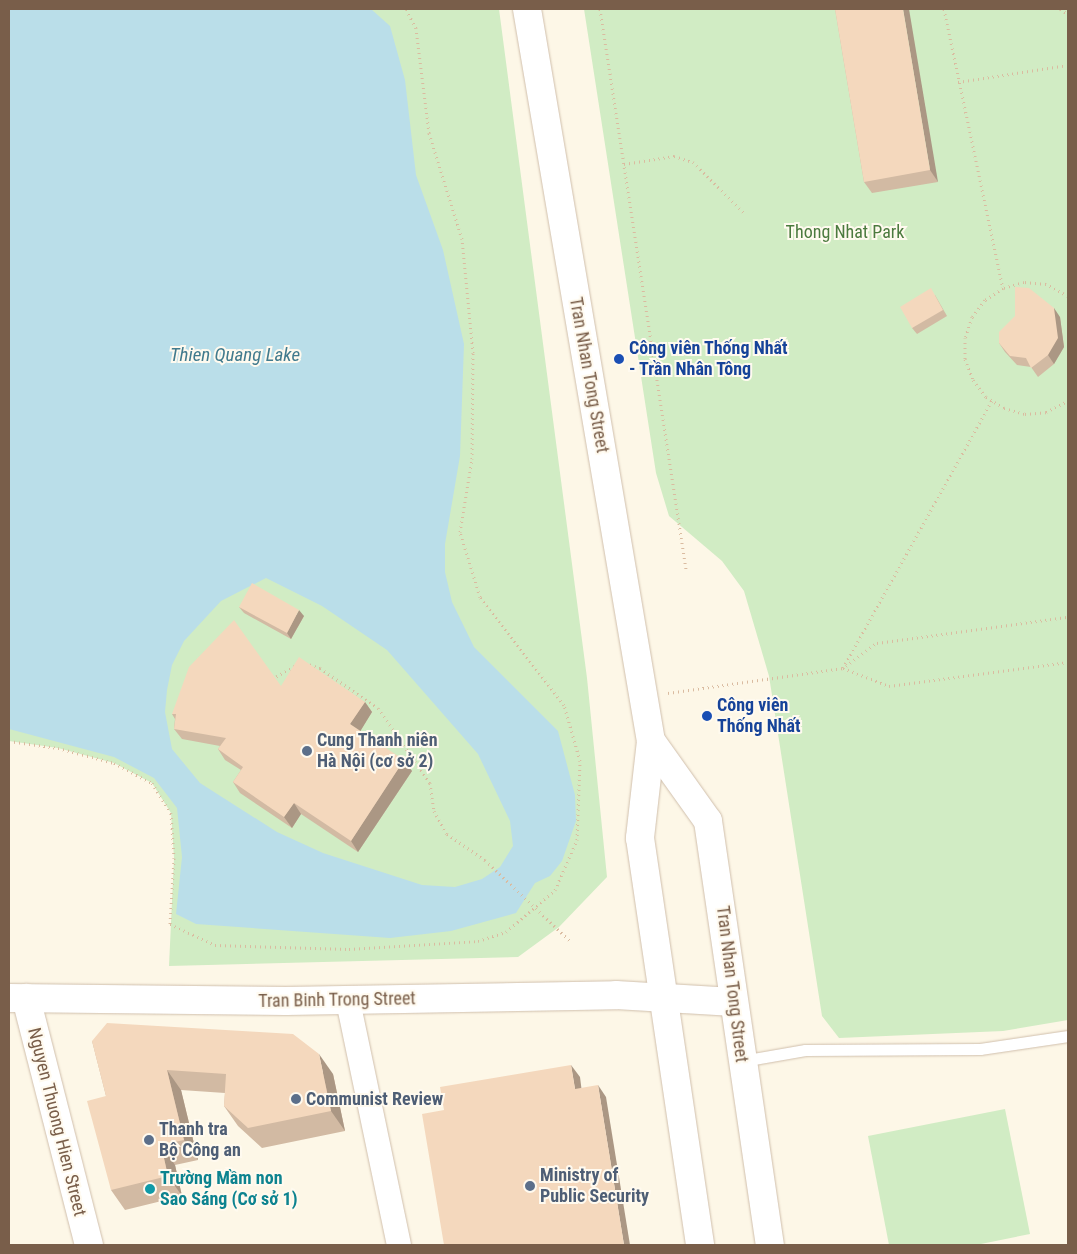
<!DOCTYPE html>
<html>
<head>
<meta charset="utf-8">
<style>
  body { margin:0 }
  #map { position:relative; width:1077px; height:1254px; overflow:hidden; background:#fdf7e7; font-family:"Roboto Condensed",sans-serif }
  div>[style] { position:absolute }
  .green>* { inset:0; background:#d1ecc4 }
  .water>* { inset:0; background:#badee9 }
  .path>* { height:3px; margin-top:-1.5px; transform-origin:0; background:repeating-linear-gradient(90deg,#dabba0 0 1px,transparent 0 5px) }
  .roads { filter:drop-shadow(0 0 1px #d0bfac) drop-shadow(0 0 1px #d0bfac) }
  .lane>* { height:11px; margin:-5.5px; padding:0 5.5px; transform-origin:5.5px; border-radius:5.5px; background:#fff }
  .street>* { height:24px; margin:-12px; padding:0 12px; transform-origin:12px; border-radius:12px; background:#fff }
  .secondary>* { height:28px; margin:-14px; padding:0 14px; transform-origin:14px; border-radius:14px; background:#fff }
  .wall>* { inset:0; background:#d2baa3 }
  .shaded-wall>* { inset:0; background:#ab9784 }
  .building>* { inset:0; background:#f4d8bd }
  .dots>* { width:14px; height:14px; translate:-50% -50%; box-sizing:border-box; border:2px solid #fffaef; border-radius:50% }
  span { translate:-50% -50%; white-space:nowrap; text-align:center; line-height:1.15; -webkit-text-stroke:4px #fffaef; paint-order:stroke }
  .park-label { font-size:18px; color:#4b7a3e }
  .transit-label { font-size:18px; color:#164399; font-weight:700 }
  .left { translate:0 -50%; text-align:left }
  .street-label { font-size:18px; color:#795e4a }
  .service-label { font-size:18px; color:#4e5e75; font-weight:700 }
  .culture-label { font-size:18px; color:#0d838f; font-weight:700 }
  .water-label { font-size:19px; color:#417a8d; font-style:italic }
  .frame { position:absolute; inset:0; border:10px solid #795e4a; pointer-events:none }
</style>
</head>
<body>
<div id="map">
  <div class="green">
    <div style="clip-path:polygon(9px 9px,499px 9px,587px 678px,607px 877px,559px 927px,518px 957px,169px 966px,174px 858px,171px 813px,152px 783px,114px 763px,58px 748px,9px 741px)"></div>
    <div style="clip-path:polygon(584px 9px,1068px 9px,1068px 1020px,1003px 1031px,839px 1038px,822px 1016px,769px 676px,744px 591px,722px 561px,669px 516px,656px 473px)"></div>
    <div style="clip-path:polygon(1005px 1109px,1030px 1234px,976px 1245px,889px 1245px,868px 1136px)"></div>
  </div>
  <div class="water">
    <div style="clip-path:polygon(evenodd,9px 9px,371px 9px,390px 26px,405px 80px,416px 175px,443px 250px,464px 344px,460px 456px,445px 544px,445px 572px,452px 602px,474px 647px,558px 731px,575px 795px,576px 821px,562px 861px,550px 876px,535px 883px,516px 913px,451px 931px,390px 938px,196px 924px,176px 914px,182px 857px,177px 808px,154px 778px,114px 757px,9px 729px,9px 9px,266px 578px,322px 606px,387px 650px,478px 754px,510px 821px,513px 846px,500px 867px,482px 879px,455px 887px,422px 885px,323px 853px,277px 832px,200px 783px,172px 749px,165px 712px,167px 690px,172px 665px,184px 641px,221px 601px,266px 578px)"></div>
  </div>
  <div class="path">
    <div style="left:600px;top:9px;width:567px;rotate:81.27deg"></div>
    <div style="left:944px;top:9px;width:285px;rotate:78.1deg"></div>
    <div style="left:1060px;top:9px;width:9px;rotate:32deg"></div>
    <div style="left:958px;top:82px;width:111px;rotate:-8.8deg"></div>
    <div style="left:624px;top:164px;width:51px;rotate:-9.1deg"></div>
    <div style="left:674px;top:156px;width:20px;rotate:18deg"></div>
    <div style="left:693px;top:162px;width:72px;rotate:45deg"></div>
    <div style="left:1068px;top:296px;width:25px;rotate:-151deg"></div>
    <div style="left:1046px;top:284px;width:22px;rotate:-175deg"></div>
    <div style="left:1024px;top:282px;width:22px;rotate:164deg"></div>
    <div style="left:1003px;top:288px;width:22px;rotate:146deg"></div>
    <div style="left:985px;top:300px;width:21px;rotate:127deg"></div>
    <div style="left:972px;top:317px;width:22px;rotate:108deg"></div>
    <div style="left:965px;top:338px;width:21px;rotate:90deg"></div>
    <div style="left:965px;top:359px;width:22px;rotate:69deg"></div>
    <div style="left:973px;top:380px;width:21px;rotate:53deg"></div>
    <div style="left:986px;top:397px;width:21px;rotate:31deg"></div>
    <div style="left:1004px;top:408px;width:22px;rotate:16deg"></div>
    <div style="left:1025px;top:414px;width:21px;rotate:-5deg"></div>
    <div style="left:1046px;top:412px;width:25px;rotate:-27deg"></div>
    <div style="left:305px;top:663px;width:16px;rotate:18deg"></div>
    <div style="left:320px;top:668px;width:70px;rotate:34.6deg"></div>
    <div style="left:378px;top:708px;width:91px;rotate:55.3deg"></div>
    <div style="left:430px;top:783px;width:28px;rotate:82deg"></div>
    <div style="left:434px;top:811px;width:26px;rotate:61deg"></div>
    <div style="left:447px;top:834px;width:46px;rotate:34.4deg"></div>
    <div style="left:485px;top:860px;width:117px;rotate:43.6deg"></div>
    <div style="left:846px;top:666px;width:39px;rotate:-37deg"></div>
    <div style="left:877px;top:643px;width:193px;rotate:-7.8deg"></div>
    <div style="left:843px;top:668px;width:307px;rotate:-60.9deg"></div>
    <div style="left:272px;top:679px;width:30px;rotate:-30deg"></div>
    <div style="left:668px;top:693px;width:177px;rotate:-8.1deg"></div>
    <div style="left:843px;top:668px;width:49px;rotate:21.4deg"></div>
    <div style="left:889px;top:686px;width:181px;rotate:-7.6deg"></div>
    <div style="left:9px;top:741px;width:49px;rotate:8.1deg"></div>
    <div style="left:58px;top:748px;width:58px;rotate:15deg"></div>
    <div style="left:114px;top:763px;width:43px;rotate:27.8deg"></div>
    <div style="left:152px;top:783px;width:36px;rotate:58deg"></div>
    <div style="left:171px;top:813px;width:45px;rotate:86.2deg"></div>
    <div style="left:174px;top:858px;width:66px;rotate:93.5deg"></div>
    <div style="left:170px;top:924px;width:50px;rotate:25deg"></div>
    <div style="left:215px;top:945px;width:134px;rotate:1.7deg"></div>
    <div style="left:349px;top:949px;width:129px;rotate:-3.5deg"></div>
    <div style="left:478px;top:941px;width:29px;rotate:-18deg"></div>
    <div style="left:506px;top:932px;width:65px;rotate:-40.6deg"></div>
    <div style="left:555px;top:890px;width:55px;rotate:-66.3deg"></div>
    <div style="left:577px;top:840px;width:79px;rotate:-87.8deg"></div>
    <div style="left:580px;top:761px;width:58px;rotate:-105.9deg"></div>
    <div style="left:564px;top:705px;width:137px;rotate:-127.9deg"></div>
    <div style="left:480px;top:597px;width:68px;rotate:-107.1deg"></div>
    <div style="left:460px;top:532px;width:74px;rotate:-80.7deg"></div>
    <div style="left:472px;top:459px;width:106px;rotate:-89.5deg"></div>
    <div style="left:473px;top:353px;width:115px;rotate:-95.5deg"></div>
    <div style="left:462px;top:239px;width:111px;rotate:-107.3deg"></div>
    <div style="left:429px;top:133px;width:106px;rotate:-97.1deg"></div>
    <div style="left:416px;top:28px;width:21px;rotate:-118deg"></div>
  </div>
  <div class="roads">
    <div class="lane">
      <div style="left:742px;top:1061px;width:64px;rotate:-9.9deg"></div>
      <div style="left:805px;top:1050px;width:175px;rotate:-0.3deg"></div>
      <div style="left:980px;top:1049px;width:89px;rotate:-8.4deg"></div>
    </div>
    <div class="street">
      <div style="left:348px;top:1001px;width:249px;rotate:78.2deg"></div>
    </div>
    <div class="secondary">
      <div style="left:527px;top:9px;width:742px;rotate:80.39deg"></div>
      <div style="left:651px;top:741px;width:98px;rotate:96.5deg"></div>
      <div style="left:640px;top:838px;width:411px;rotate:81.6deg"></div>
      <div style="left:651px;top:741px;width:98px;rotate:54.5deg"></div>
      <div style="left:708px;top:821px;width:429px;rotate:81.7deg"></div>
      <div style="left:9px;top:998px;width:277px;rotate:0.6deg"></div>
      <div style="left:286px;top:1001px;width:330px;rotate:-1deg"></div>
      <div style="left:616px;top:995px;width:118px;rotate:3.4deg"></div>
      <div style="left:26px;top:998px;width:255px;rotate:75.7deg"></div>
    </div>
  </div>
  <div class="wall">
    <div style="clip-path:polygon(835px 9px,938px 182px,872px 193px,864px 182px)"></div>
    <div style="clip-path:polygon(935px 295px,947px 316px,917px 334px,912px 328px)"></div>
    <div style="clip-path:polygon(1060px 317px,1064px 347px,1054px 364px,1038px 377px,1031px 367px,1017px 365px,1005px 352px,999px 343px)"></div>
    <div style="clip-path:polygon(239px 607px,304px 616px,291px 639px,244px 613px)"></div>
    <div style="clip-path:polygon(281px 686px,365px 702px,372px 712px,360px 731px,412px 771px,358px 852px,301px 814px,292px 828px,240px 793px,233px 782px,241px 770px,225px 760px,218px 749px,220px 746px,182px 739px,174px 729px,175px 719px,172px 714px)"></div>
    <div style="clip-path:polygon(92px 1041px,333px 1074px,345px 1131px,262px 1148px,238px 1126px,224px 1106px,225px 1093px,181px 1090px,198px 1160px,175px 1165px,182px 1196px,125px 1210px,111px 1190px,106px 1096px)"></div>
  </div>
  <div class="shaded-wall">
    <div style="clip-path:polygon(903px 9px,909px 9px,938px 182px,930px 170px)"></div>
    <div style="clip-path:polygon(1054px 308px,1060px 317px,1064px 347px,1054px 364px,1048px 355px)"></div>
    <div style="clip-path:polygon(299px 610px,304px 616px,291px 639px,287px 633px)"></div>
    <div style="clip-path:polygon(365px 702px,372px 712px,358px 735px,350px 724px)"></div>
    <div style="clip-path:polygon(404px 760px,412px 771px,358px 852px,351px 841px)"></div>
    <div style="clip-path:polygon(294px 803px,301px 814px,292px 828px,284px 817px)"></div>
    <div style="clip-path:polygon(319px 1054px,333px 1074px,345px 1131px,331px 1111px)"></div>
    <div style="clip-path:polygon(571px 1065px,580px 1077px,583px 1101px,575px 1089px)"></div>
    <div style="clip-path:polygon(167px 1070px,181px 1090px,198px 1160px,184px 1140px)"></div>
    <div style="clip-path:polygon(598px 1085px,606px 1097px,630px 1245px,624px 1245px)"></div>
    <div style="clip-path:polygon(161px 1145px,175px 1165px,182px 1196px,168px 1176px)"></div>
  </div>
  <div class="building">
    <div style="clip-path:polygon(835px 9px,903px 9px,930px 170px,864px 182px)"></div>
    <div style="clip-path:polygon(1015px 287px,1029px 288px,1054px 308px,1058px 338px,1048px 355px,1031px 368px,1026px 358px,1010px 356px,999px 343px,999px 332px,1015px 316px)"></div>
    <div style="clip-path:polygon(931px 288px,943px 310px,912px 328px,900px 307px)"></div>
    <div style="clip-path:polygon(252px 583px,299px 610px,287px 633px,239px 607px)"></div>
    <div style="clip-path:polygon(234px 620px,281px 686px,299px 657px,365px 702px,350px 724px,404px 760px,351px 841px,294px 803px,284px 817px,233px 782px,243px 767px,218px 749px,226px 738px,174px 729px,176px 714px,172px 714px,189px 667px)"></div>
    <div style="clip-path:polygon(107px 1023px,293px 1034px,319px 1054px,331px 1111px,248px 1128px,224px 1106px,226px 1074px,167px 1070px,184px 1140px,161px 1145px,168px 1176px,111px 1190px,87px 1101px,106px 1096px,92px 1041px)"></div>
    <div style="clip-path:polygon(571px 1065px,575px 1089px,598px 1085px,624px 1245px,444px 1245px,422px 1114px,444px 1110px,440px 1087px)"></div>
  </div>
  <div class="dots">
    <div style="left:619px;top:359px;background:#1a4fb4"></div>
    <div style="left:707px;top:716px;background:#1a4fb4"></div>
    <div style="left:307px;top:751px;background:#5c6f8a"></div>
    <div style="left:296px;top:1099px;background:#5c6f8a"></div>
    <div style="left:149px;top:1140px;background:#5c6f8a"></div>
    <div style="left:530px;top:1186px;background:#5c6f8a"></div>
    <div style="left:150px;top:1189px;background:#0f9aa8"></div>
  </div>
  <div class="park-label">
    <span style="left:845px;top:232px">Thong Nhat Park</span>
  </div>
  <div class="transit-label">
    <span class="left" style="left:629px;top:359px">Công viên Thống Nhất<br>- Trần Nhân Tông</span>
    <span class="left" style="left:717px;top:716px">Công viên<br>Thống Nhất</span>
  </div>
  <div class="street-label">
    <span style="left:589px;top:375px;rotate:80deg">Tran Nhan Tong Street</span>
    <span style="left:732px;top:984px;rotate:83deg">Tran Nhan Tong Street</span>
    <span style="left:337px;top:1000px;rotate:-1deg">Tran Binh Trong Street</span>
    <span style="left:57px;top:1122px;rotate:76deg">Nguyen Thuong Hien Street</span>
  </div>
  <div class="service-label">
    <span class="left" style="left:317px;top:751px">Cung Thanh niên<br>Hà Nội (cơ sở 2)</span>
    <span class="left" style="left:306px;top:1099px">Communist Review</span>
    <span class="left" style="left:159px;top:1140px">Thanh tra<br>Bộ Công an</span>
    <span class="left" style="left:540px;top:1186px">Ministry of<br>Public Security</span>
  </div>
  <div class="culture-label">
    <span class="left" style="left:160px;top:1189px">Trường Mầm non<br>Sao Sáng (Cơ sở 1)</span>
  </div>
  <div class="water-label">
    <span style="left:235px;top:355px">Thien Quang Lake</span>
  </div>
  <div class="frame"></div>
</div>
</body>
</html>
